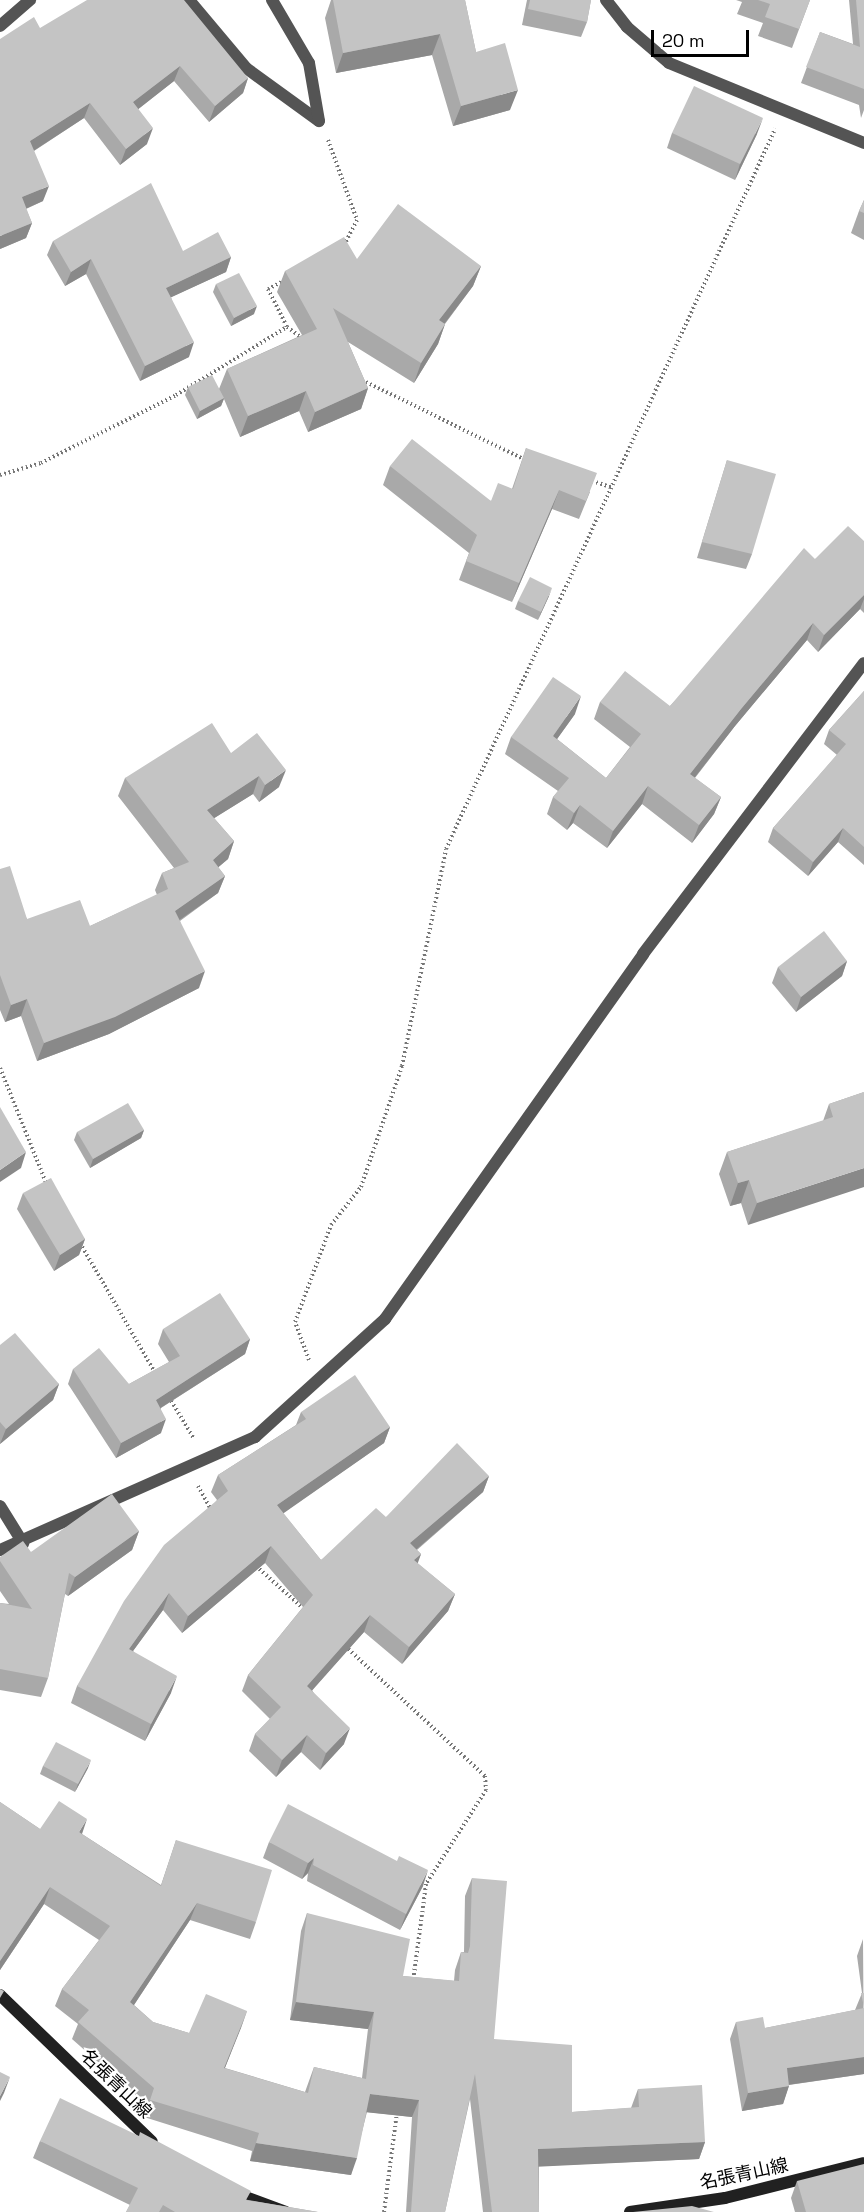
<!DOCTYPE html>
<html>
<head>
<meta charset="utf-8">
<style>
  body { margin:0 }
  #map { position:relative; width:864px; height:2212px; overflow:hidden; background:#fff; font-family:"Space Grotesk","Noto Sans JP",sans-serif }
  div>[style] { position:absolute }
  .path>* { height:4px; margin-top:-2px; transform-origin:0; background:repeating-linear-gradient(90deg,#767676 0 1.5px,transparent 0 4.5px) }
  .street>* { height:12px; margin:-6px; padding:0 6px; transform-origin:6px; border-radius:6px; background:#545454 }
  .secondary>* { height:12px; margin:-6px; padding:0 6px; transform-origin:6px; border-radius:6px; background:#212121 }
  .wall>* { inset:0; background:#a9a9a9 }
  .shaded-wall>* { inset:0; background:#898989 }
  .building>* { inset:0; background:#c4c4c4 }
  span { translate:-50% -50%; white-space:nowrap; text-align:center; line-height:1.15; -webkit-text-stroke:4.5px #fff; paint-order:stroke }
  .street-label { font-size:18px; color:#000 }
  .scale { position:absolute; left:651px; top:30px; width:98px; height:27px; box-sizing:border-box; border:3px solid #000; border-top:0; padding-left:8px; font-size:18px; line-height:21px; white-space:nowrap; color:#000; -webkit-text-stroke:4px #fff; paint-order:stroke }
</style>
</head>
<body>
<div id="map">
  <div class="path">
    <div style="left:328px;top:140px;width:85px;rotate:70.1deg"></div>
    <div style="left:357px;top:220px;width:27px;rotate:117deg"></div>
    <div style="left:285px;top:280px;width:19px;rotate:152deg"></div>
    <div style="left:268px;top:289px;width:42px;rotate:63.4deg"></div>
    <div style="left:287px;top:327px;width:19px;rotate:36deg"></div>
    <div style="left:362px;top:380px;width:182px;rotate:26.1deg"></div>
    <div style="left:0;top:475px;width:43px;rotate:-16.3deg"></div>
    <div style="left:41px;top:463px;width:151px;rotate:-26.7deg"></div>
    <div style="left:176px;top:395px;width:130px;rotate:-31.5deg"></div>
    <div style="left:592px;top:481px;width:20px;rotate:18deg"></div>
    <div style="left:0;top:1068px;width:126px;rotate:68.1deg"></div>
    <div style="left:80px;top:1243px;width:151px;rotate:59.9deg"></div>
    <div style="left:309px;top:1360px;width:40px;rotate:-110.2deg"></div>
    <div style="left:295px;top:1322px;width:103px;rotate:-69.6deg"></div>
    <div style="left:331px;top:1225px;width:48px;rotate:-51.7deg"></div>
    <div style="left:361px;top:1187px;width:128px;rotate:-71.3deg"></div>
    <div style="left:402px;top:1066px;width:221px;rotate:-78.5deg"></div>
    <div style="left:446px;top:849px;width:792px;rotate:-65.44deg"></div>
    <div style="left:169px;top:1397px;width:49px;rotate:59.2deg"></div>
    <div style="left:198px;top:1486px;width:26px;rotate:61deg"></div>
    <div style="left:256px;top:1566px;width:67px;rotate:42deg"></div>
    <div style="left:345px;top:1646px;width:191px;rotate:42.9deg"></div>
    <div style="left:485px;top:1776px;width:14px;rotate:86deg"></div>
    <div style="left:486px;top:1790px;width:112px;rotate:122.6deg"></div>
    <div style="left:426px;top:1884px;width:99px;rotate:97.6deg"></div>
    <div style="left:384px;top:2212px;width:101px;rotate:-82.6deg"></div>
  </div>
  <div class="street">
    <div style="left:189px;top:0;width:89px;rotate:50deg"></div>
    <div style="left:246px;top:68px;width:90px;rotate:36deg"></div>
    <div style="left:272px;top:0;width:73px;rotate:59.6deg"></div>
    <div style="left:309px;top:63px;width:59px;rotate:80.2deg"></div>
    <div style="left:606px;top:0;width:34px;rotate:52deg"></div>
    <div style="left:627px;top:27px;width:55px;rotate:40.6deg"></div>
    <div style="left:669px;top:63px;width:211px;rotate:22.3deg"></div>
    <div style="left:0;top:26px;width:40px;rotate:-41deg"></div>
    <div style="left:0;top:1506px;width:44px;rotate:58.1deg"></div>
    <div style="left:0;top:1550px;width:279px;rotate:-23.9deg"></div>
    <div style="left:255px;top:1437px;width:176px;rotate:-42.2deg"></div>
    <div style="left:385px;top:1319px;width:447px;rotate:-54.7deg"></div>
    <div style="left:643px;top:954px;width:365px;rotate:-52.8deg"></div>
  </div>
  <div class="secondary">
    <div style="left:0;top:1995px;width:211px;rotate:44deg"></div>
    <div style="left:235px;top:2193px;width:54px;rotate:20.4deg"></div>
    <div style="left:630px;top:2212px;width:96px;rotate:-8.4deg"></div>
    <div style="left:725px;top:2198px;width:143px;rotate:-14.1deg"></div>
  </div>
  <div class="wall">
    <div style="clip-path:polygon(331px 0,465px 0,476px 52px,510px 110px,453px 126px,432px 55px,336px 73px,325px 18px)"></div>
    <div style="clip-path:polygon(527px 0,591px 0,587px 22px,581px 37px,522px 25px)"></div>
    <div style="clip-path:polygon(736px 0,810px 0,792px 48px,758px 36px,763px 23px,737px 14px,742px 2px)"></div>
    <div style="clip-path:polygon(849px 0,864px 0,864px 110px,861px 118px,859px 105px,801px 83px,820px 32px,853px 44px)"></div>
    <div style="clip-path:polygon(40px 28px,248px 78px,243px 93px,209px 122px,174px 81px,138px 109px,147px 144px,120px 165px,84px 118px,34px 151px,43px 201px,26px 209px,32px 223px,26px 238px,0 249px)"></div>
    <div style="clip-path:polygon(672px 133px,757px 134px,735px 180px,667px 148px)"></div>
    <div style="clip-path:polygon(864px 200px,864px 240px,851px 233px,859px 211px)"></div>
    <div style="clip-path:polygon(53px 241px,183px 251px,231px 257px,226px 272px,171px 297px,189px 357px,140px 381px,86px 274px,65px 286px,47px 255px)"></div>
    <div style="clip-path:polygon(357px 259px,481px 266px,473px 286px,445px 324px,438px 344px,414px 383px,348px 342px,368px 388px,361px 409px,308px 432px,299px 411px,240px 437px,224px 399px,221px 406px,197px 419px,185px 395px,188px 387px,219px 389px,227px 369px,302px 335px,277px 292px,285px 271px)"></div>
    <div style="clip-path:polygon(216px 284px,254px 314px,231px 326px,213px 292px)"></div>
    <div style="clip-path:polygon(526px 448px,590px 492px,579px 519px,552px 509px,512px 602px,459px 580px,469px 553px,383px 485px,390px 466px,491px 501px,512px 489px)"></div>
    <div style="clip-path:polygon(727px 460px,752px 554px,746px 569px,697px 558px)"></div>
    <div style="clip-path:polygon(864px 541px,864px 613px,860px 609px,818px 652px,807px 640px,735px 726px,695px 778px,721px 797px,714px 814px,692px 843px,642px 804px,607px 848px,573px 823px,567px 830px,547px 814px,553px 797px,558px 791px,505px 754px,511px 737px,575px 714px,557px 739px,606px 778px,630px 747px,594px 719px,600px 702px,670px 706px,815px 559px)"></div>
    <div style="clip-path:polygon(549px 596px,538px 620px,515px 609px,518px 601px)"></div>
    <div style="clip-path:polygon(864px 691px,864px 865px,838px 842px,808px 876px,768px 842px,773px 828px,837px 755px,824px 744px,829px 730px)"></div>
    <div style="clip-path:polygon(231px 753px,279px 787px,259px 802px,253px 794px,214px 818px,234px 841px,228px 859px,218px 867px,225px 876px,218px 893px,180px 921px,199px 988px,109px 1034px,37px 1061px,21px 1016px,5px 1022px,0 1010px,0 869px,27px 919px,90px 926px,157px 895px,155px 890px,162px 873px,174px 868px,118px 796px,125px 778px)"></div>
    <div style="clip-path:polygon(847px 961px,842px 976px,796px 1012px,772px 983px,778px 967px)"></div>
    <div style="clip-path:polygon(864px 1092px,748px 1225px,741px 1203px,730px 1206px,719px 1174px,727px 1152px,823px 1121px,829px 1104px)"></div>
    <div style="clip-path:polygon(144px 1130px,141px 1138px,90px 1168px,74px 1140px,77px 1132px)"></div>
    <div style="clip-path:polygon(23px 1193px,85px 1239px,79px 1255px,54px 1271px,17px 1209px)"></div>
    <div style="clip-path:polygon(163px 1329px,250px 1339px,245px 1354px,161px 1408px,161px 1433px,116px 1458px,68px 1384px,73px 1369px,129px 1384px,169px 1362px,158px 1344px)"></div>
    <div style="clip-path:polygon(0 1345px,59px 1384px,53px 1400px,0 1444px)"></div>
    <div style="clip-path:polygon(301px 1412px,390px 1427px,384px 1443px,283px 1513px,321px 1560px,386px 1517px,489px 1476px,483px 1492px,417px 1550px,421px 1554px,417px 1563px,455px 1594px,448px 1611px,402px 1664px,364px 1632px,312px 1690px,344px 1744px,320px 1770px,301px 1752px,276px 1777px,249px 1751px,255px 1734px,270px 1719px,242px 1691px,248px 1675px,303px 1607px,265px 1563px,182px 1633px,163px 1610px,133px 1651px,171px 1693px,145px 1741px,71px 1703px,77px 1686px,217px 1500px,211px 1492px,218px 1475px,296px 1425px)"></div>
    <div style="clip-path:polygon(139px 1531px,132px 1550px,68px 1596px,65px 1594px,48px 1678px,41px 1697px,0 1690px,0 1603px,9px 1604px,0 1591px,0 1557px,31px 1552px)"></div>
    <div style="clip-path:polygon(43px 1766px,88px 1768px,75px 1792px,40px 1774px)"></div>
    <div style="clip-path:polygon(0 1802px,40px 1829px,82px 1834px,161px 1885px,176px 1840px,256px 1922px,250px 1939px,190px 1920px,134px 2005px,153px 2022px,189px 2033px,247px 2011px,225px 2068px,305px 2092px,314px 2067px,362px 2078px,368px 2029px,290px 2020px,301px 1931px,307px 1913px,403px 1976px,454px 1981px,455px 1970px,461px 1952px,464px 1952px,465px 1896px,472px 1878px,494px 2039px,572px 2112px,631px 2108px,638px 2089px,705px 2142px,699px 2159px,539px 2166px,539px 2212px,483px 2212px,470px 2099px,445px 2212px,406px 2212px,412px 2117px,367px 2112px,351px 2175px,250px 2161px,252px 2151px,144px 2117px,148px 2106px,72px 2039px,78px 2024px,55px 2006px,62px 1989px,99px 1940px,44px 1904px,0 1970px)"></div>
    <div style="clip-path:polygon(269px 1842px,423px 1886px,400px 1930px,307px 1881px,308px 1873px,302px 1879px,263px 1858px)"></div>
    <div style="clip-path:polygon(863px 1939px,864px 2074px,789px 2085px,783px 2104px,742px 2111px,730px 2039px,736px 2022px,765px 2028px,855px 2010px,862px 1993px,857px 1956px)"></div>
    <div style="clip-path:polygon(40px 2141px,248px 2200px,318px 2212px,126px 2212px,130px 2205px,33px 2158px)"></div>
    <div style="clip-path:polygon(797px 2181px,864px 2212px,795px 2212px,791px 2198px)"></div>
  </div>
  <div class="shaded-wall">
    <div style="clip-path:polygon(440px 34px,432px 55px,336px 73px,343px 53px)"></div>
    <div style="clip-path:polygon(180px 66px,174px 81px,127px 118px,133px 102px)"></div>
    <div style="clip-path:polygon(248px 78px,243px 93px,209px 122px,215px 106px)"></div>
    <div style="clip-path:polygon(518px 90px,510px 110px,453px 126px,461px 106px)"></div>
    <div style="clip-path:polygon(90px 103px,84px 118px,24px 157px,30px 141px)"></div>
    <div style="clip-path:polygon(763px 118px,757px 134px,735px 180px,740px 164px)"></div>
    <div style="clip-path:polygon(153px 128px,147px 144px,120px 165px,126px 149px)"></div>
    <div style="clip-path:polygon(49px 186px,43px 201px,16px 213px,22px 197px)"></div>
    <div style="clip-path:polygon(32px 223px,26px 238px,0 249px,0 236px)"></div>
    <div style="clip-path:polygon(231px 257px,226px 272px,161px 302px,166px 288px)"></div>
    <div style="clip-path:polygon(91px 259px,86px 274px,65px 286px,71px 272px)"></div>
    <div style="clip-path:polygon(481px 266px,473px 286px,432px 340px,439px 320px)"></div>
    <div style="clip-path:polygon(257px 306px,254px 314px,231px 326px,234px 318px)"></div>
    <div style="clip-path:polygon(445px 324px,438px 344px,414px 383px,421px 363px)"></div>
    <div style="clip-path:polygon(194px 342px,189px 357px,140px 381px,145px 366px)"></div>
    <div style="clip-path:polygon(368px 388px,361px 409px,308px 432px,315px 412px)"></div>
    <div style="clip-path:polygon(306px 391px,299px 411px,240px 437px,248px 416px)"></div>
    <div style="clip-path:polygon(224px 398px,221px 406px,197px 419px,200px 411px)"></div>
    <div style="clip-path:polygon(559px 490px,552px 509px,512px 602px,519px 583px)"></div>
    <div style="clip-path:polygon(552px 588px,549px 596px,538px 620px,541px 612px)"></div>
    <div style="clip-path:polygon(864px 595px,864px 599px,860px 609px,818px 652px,824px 635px)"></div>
    <div style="clip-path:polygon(813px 623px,807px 640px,735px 726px,684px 791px,690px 774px,741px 709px)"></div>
    <div style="clip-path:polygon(581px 696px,575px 714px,547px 753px,553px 736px)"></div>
    <div style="clip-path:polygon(286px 770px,279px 787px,259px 802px,265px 785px)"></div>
    <div style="clip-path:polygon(259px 776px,253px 794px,200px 827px,207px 810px)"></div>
    <div style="clip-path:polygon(648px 786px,642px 804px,607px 848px,613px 831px)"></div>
    <div style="clip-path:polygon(721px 797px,714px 814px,692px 843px,699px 825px)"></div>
    <div style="clip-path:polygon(580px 805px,573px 823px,567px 830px,574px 813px)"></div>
    <div style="clip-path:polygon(843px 828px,838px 842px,808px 876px,813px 862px)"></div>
    <div style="clip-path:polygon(234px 841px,228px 859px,207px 877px,213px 860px)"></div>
    <div style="clip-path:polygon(225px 876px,218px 893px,168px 928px,175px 911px)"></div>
    <div style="clip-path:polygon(847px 961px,842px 976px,796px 1012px,801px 997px)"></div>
    <div style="clip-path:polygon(205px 971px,199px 988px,109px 1034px,37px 1061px,44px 1043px)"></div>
    <div style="clip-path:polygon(27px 999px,21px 1016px,5px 1022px,11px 1005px)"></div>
    <div style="clip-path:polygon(144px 1130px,141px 1138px,90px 1168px,93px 1159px)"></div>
    <div style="clip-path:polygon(26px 1152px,21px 1168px,0 1182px,0 1170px)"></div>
    <div style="clip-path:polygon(864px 1168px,864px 1187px,748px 1225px,757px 1203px)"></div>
    <div style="clip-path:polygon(749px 1180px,741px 1203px,730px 1206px,738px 1183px)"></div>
    <div style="clip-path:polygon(85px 1239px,79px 1255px,54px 1271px,60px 1255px)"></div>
    <div style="clip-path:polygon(250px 1339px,245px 1354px,151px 1414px,156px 1400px)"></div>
    <div style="clip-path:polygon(59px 1384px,53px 1400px,0 1444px,6px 1429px)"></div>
    <div style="clip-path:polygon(166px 1419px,161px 1433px,116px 1458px,121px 1443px)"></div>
    <div style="clip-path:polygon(390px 1427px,384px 1443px,271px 1522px,277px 1505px)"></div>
    <div style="clip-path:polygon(489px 1476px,483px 1492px,404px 1560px,410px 1543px)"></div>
    <div style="clip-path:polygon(139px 1531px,132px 1550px,68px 1596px,75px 1577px)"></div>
    <div style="clip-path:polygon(271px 1546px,265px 1563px,182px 1633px,188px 1616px)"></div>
    <div style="clip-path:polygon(421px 1554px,415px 1571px,414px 1560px)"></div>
    <div style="clip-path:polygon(169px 1593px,163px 1610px,122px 1666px,129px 1649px)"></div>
    <div style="clip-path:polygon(455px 1594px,448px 1611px,402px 1664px,409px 1647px)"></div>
    <div style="clip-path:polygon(370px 1615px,364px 1632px,301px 1703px,307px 1686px)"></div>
    <div style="clip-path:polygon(177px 1676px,171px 1693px,145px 1741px,151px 1724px)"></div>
    <div style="clip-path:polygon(350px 1728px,344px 1744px,320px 1770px,326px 1753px)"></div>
    <div style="clip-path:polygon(307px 1735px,301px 1752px,276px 1777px,282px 1760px)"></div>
    <div style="clip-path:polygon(91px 1760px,88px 1768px,75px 1792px,78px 1784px)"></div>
    <div style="clip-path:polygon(87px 1819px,81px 1837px,79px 1832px)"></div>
    <div style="clip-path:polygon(314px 1858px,308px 1873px,302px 1879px,308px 1863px)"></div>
    <div style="clip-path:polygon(428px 1870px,423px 1886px,400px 1930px,406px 1914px)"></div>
    <div style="clip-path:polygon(50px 1887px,44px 1904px,0 1970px,0 1961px)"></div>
    <div style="clip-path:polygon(197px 1903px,190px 1920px,124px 2020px,130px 2002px)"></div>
    <div style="clip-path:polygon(296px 2002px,374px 2012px,368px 2029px,290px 2020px)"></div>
    <div style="clip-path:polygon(247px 2011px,241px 2028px,218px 2085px,224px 2068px)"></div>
    <div style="clip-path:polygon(864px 2057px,864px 2074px,780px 2086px,787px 2068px)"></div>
    <div style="clip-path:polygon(10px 2077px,4px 2093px,0 2101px,0 2096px)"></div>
    <div style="clip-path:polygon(789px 2086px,783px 2104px,742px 2111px,748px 2093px)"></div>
    <div style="clip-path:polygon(370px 2094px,419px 2100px,412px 2117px,364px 2112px)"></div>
    <div style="clip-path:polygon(705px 2142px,699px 2159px,532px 2167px,538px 2149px)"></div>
    <div style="clip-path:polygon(256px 2143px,357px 2158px,351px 2175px,250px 2161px)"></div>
  </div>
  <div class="building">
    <div style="clip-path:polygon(87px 0,184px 0,248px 78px,215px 106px,180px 66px,133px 102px,153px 128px,126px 149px,90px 103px,30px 141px,49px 186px,22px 197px,32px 223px,0 236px,0 39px,34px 17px,40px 28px)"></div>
    <div style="clip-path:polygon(333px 0,465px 0,476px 52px,505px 43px,518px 90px,461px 106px,440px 34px,343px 53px)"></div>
    <div style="clip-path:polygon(530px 0,591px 0,587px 22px,528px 9px)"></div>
    <div style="clip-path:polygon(758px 0,810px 0,799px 29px,765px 17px,770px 4px)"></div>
    <div style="clip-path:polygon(856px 0,864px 0,864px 89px,806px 67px,820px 32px,860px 47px)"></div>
    <div style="clip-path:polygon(694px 86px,763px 118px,740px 164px,672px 133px)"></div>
    <div style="clip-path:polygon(151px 183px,183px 251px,218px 232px,231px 257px,166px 288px,194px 342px,145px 366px,91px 259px,71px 272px,53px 241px)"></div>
    <div style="clip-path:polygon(864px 200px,864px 213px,859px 211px)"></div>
    <div style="clip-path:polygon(398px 204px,481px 266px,439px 320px,445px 324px,421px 363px,333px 308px,368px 388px,315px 412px,306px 391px,248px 416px,227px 369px,317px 329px,285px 271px,344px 237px,357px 259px)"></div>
    <div style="clip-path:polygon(239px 273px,257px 306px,234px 318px,216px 284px)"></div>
    <div style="clip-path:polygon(212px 375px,224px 398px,200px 411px,188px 387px)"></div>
    <div style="clip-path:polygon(412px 439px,491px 501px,498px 483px,513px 489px,526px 448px,597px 473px,586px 501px,559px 490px,519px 583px,466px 561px,477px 535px,390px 466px)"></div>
    <div style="clip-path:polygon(727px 460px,776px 474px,752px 554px,702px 542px)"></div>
    <div style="clip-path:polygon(848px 526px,864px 541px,864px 595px,824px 635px,813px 623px,741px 709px,690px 774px,721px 797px,699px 825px,648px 786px,613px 831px,580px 805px,574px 813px,553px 797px,569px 778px,511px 737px,553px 677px,581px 696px,553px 736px,606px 778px,641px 734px,600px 702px,625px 671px,670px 706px,804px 548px,815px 559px)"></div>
    <div style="clip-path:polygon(530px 577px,552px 588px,541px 612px,518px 601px)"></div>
    <div style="clip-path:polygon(864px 691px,864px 847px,843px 828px,813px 862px,773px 828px,846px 744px,829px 730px)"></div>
    <div style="clip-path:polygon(212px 723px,231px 753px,257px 733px,286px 770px,265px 785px,259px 776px,207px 810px,234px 841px,213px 860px,225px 876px,175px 911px,205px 971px,115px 1017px,44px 1043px,27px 999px,11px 1005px,0 975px,0 869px,10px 866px,27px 919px,80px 900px,90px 926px,168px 889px,162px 873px,189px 862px,125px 778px)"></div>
    <div style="clip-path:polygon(824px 931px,847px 961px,801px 997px,778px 967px)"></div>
    <div style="clip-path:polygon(864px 1092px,864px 1168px,757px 1203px,749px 1180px,738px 1183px,727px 1152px,833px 1117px,829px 1104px)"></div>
    <div style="clip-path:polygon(128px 1103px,144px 1130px,93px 1159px,77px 1132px)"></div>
    <div style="clip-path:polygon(0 1107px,26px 1152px,0 1170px)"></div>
    <div style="clip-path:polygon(51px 1178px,85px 1239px,60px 1255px,23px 1193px)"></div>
    <div style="clip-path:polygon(220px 1293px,250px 1339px,156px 1400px,166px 1419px,121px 1443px,73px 1369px,99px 1348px,129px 1384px,180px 1356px,163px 1329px)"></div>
    <div style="clip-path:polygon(15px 1333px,59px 1384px,6px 1429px,0 1422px,0 1345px)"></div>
    <div style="clip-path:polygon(355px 1375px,390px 1427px,277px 1505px,321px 1560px,376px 1508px,386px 1517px,457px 1443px,489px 1476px,410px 1543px,421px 1554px,414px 1560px,455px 1594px,409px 1647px,370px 1615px,307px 1686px,350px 1728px,326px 1753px,307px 1735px,282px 1760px,255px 1734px,281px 1707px,248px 1675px,313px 1595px,271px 1546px,188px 1616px,169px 1593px,129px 1649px,177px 1676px,151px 1724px,77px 1686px,124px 1601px,164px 1545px,228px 1491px,218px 1475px,306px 1419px,301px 1412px)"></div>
    <div style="clip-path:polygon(112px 1494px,139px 1531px,75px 1577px,69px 1573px,48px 1678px,0 1669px,0 1603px,32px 1609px,0 1561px,0 1557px,23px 1541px,31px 1552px)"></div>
    <div style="clip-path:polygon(56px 1742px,91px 1760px,78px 1784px,43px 1766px)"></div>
    <div style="clip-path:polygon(59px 1801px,87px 1819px,79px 1832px,161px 1886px,176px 1840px,272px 1870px,256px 1922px,197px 1903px,130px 2002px,153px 2022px,189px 2033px,206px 1994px,247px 2011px,224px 2068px,308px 2093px,314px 2067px,366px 2079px,374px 2012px,296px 2002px,307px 1913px,410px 1939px,403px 1976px,459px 1981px,461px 1952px,468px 1953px,470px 1946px,472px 1878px,507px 1881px,494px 2039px,572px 2045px,572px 2112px,639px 2107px,638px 2089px,702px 2085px,705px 2142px,538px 2149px,539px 2212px,492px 2212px,475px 2074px,445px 2212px,411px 2212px,419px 2100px,370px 2094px,357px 2158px,256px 2143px,259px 2133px,150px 2100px,154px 2088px,78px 2022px,89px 2010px,62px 1989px,110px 1926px,50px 1887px,0 1961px,0 1802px,40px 1829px)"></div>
    <div style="clip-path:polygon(288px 1804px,397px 1861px,399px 1856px,428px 1870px,406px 1914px,313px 1865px,314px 1858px,308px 1863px,269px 1842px)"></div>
    <div style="clip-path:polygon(0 1989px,4px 1991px,0 1998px)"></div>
    <div style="clip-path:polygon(861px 1993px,864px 1993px,864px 2007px)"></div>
    <div style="clip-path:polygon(864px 2008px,864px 2057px,787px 2068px,789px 2086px,748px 2093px,736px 2022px,763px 2017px,765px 2028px)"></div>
    <div style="clip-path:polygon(0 2072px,10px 2077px,0 2096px)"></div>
    <div style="clip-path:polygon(60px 2098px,139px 2136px,140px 2132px,251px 2191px,246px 2200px,318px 2212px,175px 2212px,163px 2205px,159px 2212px,126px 2212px,138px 2188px,40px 2141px)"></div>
    <div style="clip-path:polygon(864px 2164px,864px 2212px,806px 2212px,797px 2181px)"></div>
    <div style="clip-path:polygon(692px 2206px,714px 2212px,633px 2212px)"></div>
  </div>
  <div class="street-label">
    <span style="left:116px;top:2084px;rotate:44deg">名張青山線</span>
    <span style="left:744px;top:2174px;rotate:-12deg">名張青山線</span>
  </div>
  <div class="scale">20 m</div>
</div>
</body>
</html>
